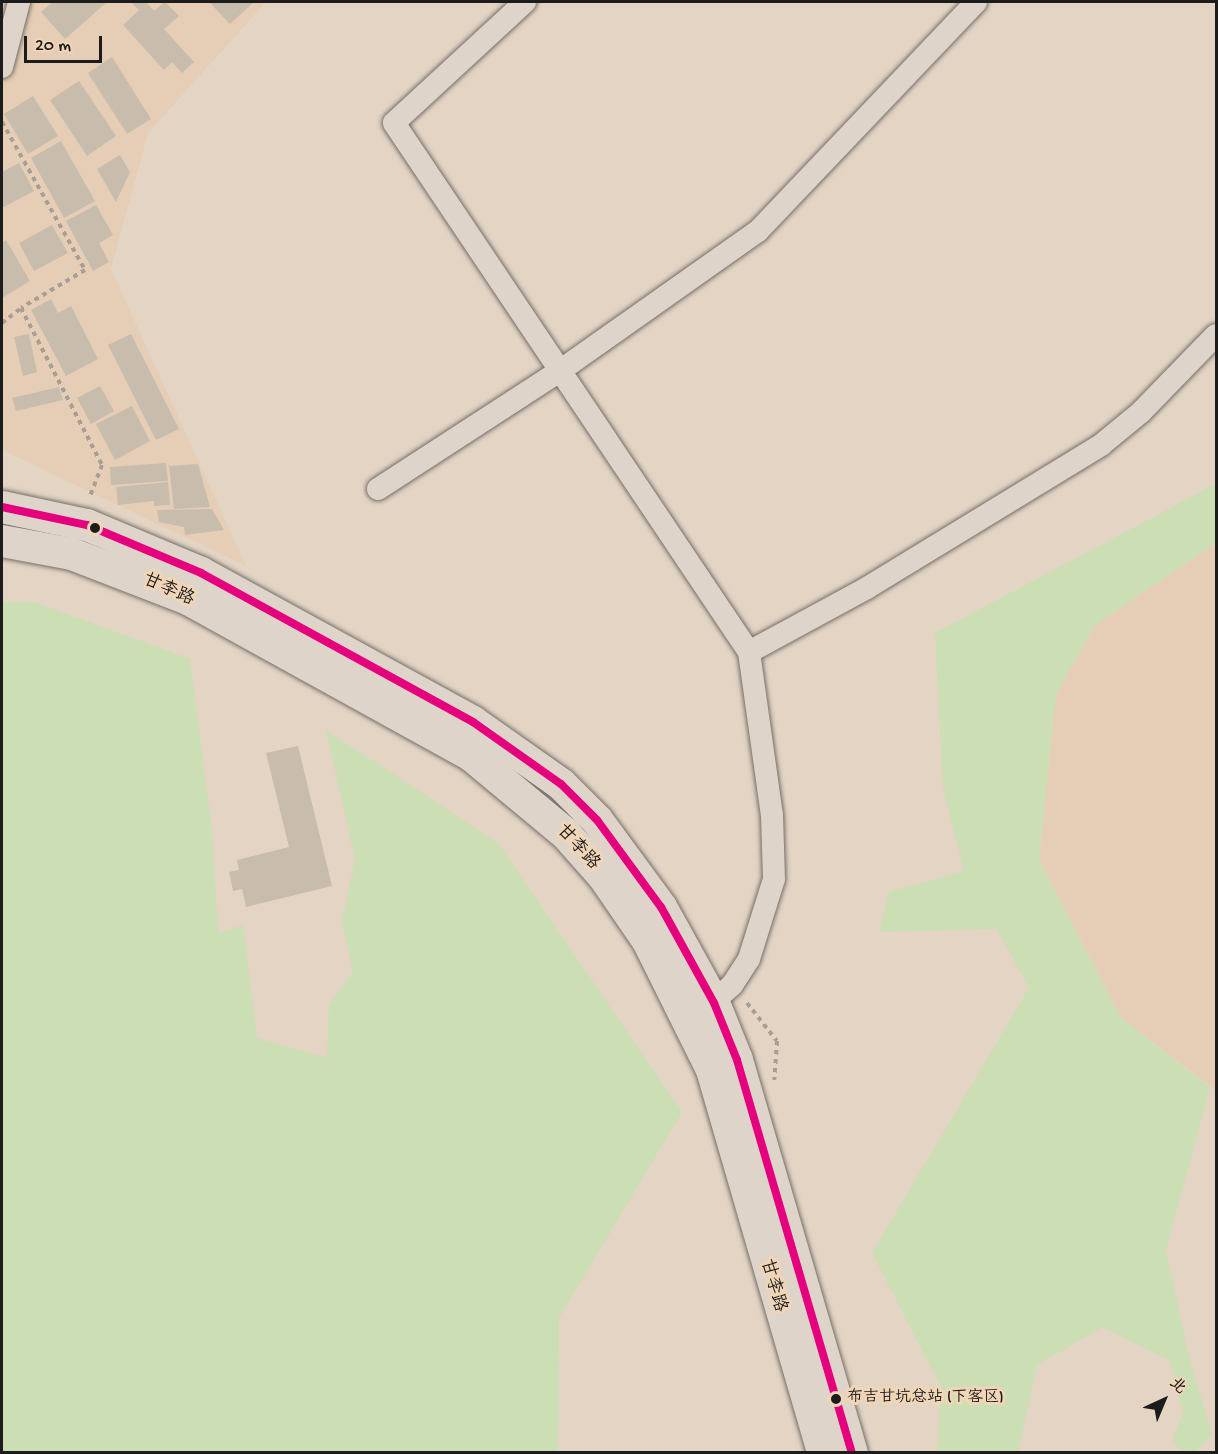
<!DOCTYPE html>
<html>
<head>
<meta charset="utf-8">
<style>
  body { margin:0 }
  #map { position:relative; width:1218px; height:1454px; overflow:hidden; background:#e3d4c4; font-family:"Gochi Hand","LXGW WenKai TC",sans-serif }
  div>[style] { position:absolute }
  .built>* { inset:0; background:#e5ceb5 }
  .green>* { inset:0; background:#ccdeb3 }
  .building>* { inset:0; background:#c8bcad }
  .path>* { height:4px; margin-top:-2px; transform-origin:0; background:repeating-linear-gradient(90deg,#a79e96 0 4.5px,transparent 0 9px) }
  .roads { filter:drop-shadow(0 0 2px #766f68) drop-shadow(0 0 2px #766f68) }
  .street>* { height:22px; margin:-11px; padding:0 11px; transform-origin:11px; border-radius:11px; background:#ded4c9 }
  .secondary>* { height:32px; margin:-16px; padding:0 16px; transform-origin:16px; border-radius:16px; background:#ded4c9 }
  .bus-1>* { height:8px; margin:-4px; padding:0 4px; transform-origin:4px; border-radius:4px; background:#e5007d }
  .dots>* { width:16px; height:16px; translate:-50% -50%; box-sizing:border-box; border:3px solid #f0d5b7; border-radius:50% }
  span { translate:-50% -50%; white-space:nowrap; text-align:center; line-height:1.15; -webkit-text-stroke:6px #f0d5b7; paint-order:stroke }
  .bus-label { font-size:16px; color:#1c1c1c }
  .left { translate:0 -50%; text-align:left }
  .street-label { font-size:18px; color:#1c1c1c }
  .frame { position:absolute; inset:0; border:3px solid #1c1c1c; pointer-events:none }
  .north { position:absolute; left:1134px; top:1370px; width:60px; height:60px; -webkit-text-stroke:4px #f0d5b7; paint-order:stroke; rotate:44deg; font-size:16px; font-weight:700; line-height:24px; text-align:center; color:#1c1c1c }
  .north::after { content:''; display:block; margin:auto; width:21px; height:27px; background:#1c1c1c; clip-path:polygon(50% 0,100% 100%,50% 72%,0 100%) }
  .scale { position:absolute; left:24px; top:36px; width:78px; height:27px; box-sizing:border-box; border:3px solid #1c1c1c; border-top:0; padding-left:8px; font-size:18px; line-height:21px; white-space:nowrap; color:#1c1c1c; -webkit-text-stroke:4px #f0d5b7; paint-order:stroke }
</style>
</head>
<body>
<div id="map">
  <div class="built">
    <div style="clip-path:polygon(2px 2px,266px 2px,148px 133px,111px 269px,246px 566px,2px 450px)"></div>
    <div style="clip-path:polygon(1216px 543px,1216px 1090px,1121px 1018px,1039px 860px,1056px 694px,1095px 625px)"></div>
  </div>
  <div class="green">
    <div style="clip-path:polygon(1216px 484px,1216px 543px,1095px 625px,1056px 694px,1039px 860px,1121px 1018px,1210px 1087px,1166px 1250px,1189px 1358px,1212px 1435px,1195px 1452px,1184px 1452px,1172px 1441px,1183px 1413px,1169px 1360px,1102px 1327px,1037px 1365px,1018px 1452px,937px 1452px,941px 1387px,872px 1253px,1029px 988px,997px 929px,879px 932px,889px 892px,964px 871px,943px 787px,935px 633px)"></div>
    <div style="clip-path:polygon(2px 602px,34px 602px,190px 659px,212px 831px,218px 933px,243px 925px,257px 1038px,327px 1058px,329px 1005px,353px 972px,342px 922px,355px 859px,326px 730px,498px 843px,682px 1112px,559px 1318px,558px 1452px,2px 1452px)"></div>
  </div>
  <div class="building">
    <div style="clip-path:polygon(53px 2px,107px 2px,65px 39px,41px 12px)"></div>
    <div style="clip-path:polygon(131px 2px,146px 2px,154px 11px,165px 2px,179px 16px,164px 29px,194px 62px,182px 73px,172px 62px,164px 70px,123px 25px,139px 10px)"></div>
    <div style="clip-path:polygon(209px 2px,254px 2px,230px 24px)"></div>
    <div style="clip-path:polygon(112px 57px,151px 119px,127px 134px,88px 73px)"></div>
    <div style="clip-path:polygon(79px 81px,116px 136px,87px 156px,50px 100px)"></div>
    <div style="clip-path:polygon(33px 96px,58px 136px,28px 154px,4px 114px)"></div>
    <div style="clip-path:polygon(61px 141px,95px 201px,64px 218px,31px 158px)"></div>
    <div style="clip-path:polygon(120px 155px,130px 172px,116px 202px,97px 169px)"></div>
    <div style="clip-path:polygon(19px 163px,34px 191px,2px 208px,2px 172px)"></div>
    <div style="clip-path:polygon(96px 205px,113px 235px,99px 243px,109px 262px,93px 271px,66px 221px)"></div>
    <div style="clip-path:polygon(52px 225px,68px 253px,34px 271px,19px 243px)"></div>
    <div style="clip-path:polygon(6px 240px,30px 281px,2px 298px,2px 243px)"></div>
    <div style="clip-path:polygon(51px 299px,58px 313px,71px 306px,98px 359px,66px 376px,31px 310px)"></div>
    <div style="clip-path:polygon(29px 334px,37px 372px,23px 376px,14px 337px)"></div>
    <div style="clip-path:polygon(131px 334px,179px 429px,156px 440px,108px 345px)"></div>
    <div style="clip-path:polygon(100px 386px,114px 411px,91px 424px,77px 398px)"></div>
    <div style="clip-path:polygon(59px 387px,63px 400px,16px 411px,12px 398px)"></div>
    <div style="clip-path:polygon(132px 406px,150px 441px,115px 460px,96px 424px)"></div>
    <div style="clip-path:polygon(166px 463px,168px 481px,111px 485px,110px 467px)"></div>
    <div style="clip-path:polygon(198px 464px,210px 507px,174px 509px,169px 466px)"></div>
    <div style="clip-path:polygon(168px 482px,170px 505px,154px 506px,154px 501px,118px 505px,116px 487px)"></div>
    <div style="clip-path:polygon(212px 509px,224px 530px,185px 535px,184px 527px,159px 522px,157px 510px)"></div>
    <div style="clip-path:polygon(298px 746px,332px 886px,246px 907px,242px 889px,233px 891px,229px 872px,239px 870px,237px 860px,289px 847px,266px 753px)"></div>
  </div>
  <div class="path">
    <div style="left:2px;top:122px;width:170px;rotate:60.7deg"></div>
    <div style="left:85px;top:270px;width:74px;rotate:149.3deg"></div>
    <div style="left:21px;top:308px;width:177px;rotate:62.7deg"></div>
    <div style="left:102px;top:465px;width:34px;rotate:111deg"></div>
    <div style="left:2px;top:323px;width:24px;rotate:-38deg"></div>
    <div style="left:747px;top:1003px;width:48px;rotate:51.7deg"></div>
    <div style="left:777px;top:1041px;width:39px;rotate:94deg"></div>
  </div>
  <div class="roads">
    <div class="street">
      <div style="left:525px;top:2px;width:178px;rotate:137.3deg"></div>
      <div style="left:394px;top:123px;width:637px;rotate:56.14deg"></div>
      <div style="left:749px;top:652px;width:165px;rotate:82deg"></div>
      <div style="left:772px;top:815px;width:64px;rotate:88.2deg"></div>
      <div style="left:774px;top:879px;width:84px;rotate:107.4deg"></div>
      <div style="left:749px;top:959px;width:31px;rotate:123deg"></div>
      <div style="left:732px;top:985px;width:38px;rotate:138deg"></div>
      <div style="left:2px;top:67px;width:67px;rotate:-75.3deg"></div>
      <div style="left:378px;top:489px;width:218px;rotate:-33deg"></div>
      <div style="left:561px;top:370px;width:241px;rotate:-35.2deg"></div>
      <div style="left:758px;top:231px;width:316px;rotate:-46.4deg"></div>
      <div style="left:749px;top:652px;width:134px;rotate:-28.5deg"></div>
      <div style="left:867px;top:588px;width:274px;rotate:-31.4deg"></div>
      <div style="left:1101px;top:445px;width:52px;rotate:-39.5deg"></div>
      <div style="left:1141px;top:412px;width:107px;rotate:-45.8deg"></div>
    </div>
    <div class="secondary">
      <div style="left:2px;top:507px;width:87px;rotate:12deg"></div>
      <div style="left:87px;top:525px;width:124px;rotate:22.8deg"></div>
      <div style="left:201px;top:573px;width:310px;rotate:28.7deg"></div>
      <div style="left:473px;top:722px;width:108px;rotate:35.2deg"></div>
      <div style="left:561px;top:784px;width:51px;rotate:45deg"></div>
      <div style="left:597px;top:820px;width:108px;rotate:53.7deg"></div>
      <div style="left:661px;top:907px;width:110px;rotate:61.1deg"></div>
      <div style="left:714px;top:1003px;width:61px;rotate:68deg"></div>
      <div style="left:737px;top:1060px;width:409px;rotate:73.7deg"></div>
      <div style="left:2px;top:541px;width:71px;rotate:10.5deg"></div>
      <div style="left:72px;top:554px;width:124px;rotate:21.2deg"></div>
      <div style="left:188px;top:599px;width:325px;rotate:28.9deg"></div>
      <div style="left:472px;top:756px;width:122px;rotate:39.7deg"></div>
      <div style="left:566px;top:834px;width:57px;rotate:48.5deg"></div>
      <div style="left:604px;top:877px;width:78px;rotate:55.5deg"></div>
      <div style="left:648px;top:941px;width:144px;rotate:63.6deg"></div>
      <div style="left:712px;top:1070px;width:398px;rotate:73.8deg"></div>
    </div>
  </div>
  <div class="bus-1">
    <div style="left:2px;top:507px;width:87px;rotate:12deg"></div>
    <div style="left:87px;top:525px;width:124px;rotate:22.8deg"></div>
    <div style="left:201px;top:573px;width:310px;rotate:28.7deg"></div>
    <div style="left:473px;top:722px;width:108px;rotate:35.2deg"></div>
    <div style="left:561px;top:784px;width:51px;rotate:45deg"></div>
    <div style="left:597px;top:820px;width:108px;rotate:53.7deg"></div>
    <div style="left:661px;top:907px;width:110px;rotate:61.1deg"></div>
    <div style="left:714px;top:1003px;width:61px;rotate:68deg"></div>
    <div style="left:737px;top:1060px;width:409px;rotate:73.7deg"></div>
  </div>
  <div class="dots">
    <div style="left:95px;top:528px;background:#1c1c1c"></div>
    <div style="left:836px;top:1399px;background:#1c1c1c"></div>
  </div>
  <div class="bus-label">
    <span class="left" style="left:847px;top:1399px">布吉甘坑总站 (下客区)</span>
  </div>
  <div class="street-label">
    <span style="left:168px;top:591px;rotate:24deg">甘李路</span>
    <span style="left:577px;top:848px;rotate:47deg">甘李路</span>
    <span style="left:772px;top:1286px;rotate:74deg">甘李路</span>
  </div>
  <div class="frame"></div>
  <div class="north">北</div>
  <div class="scale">20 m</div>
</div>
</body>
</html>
